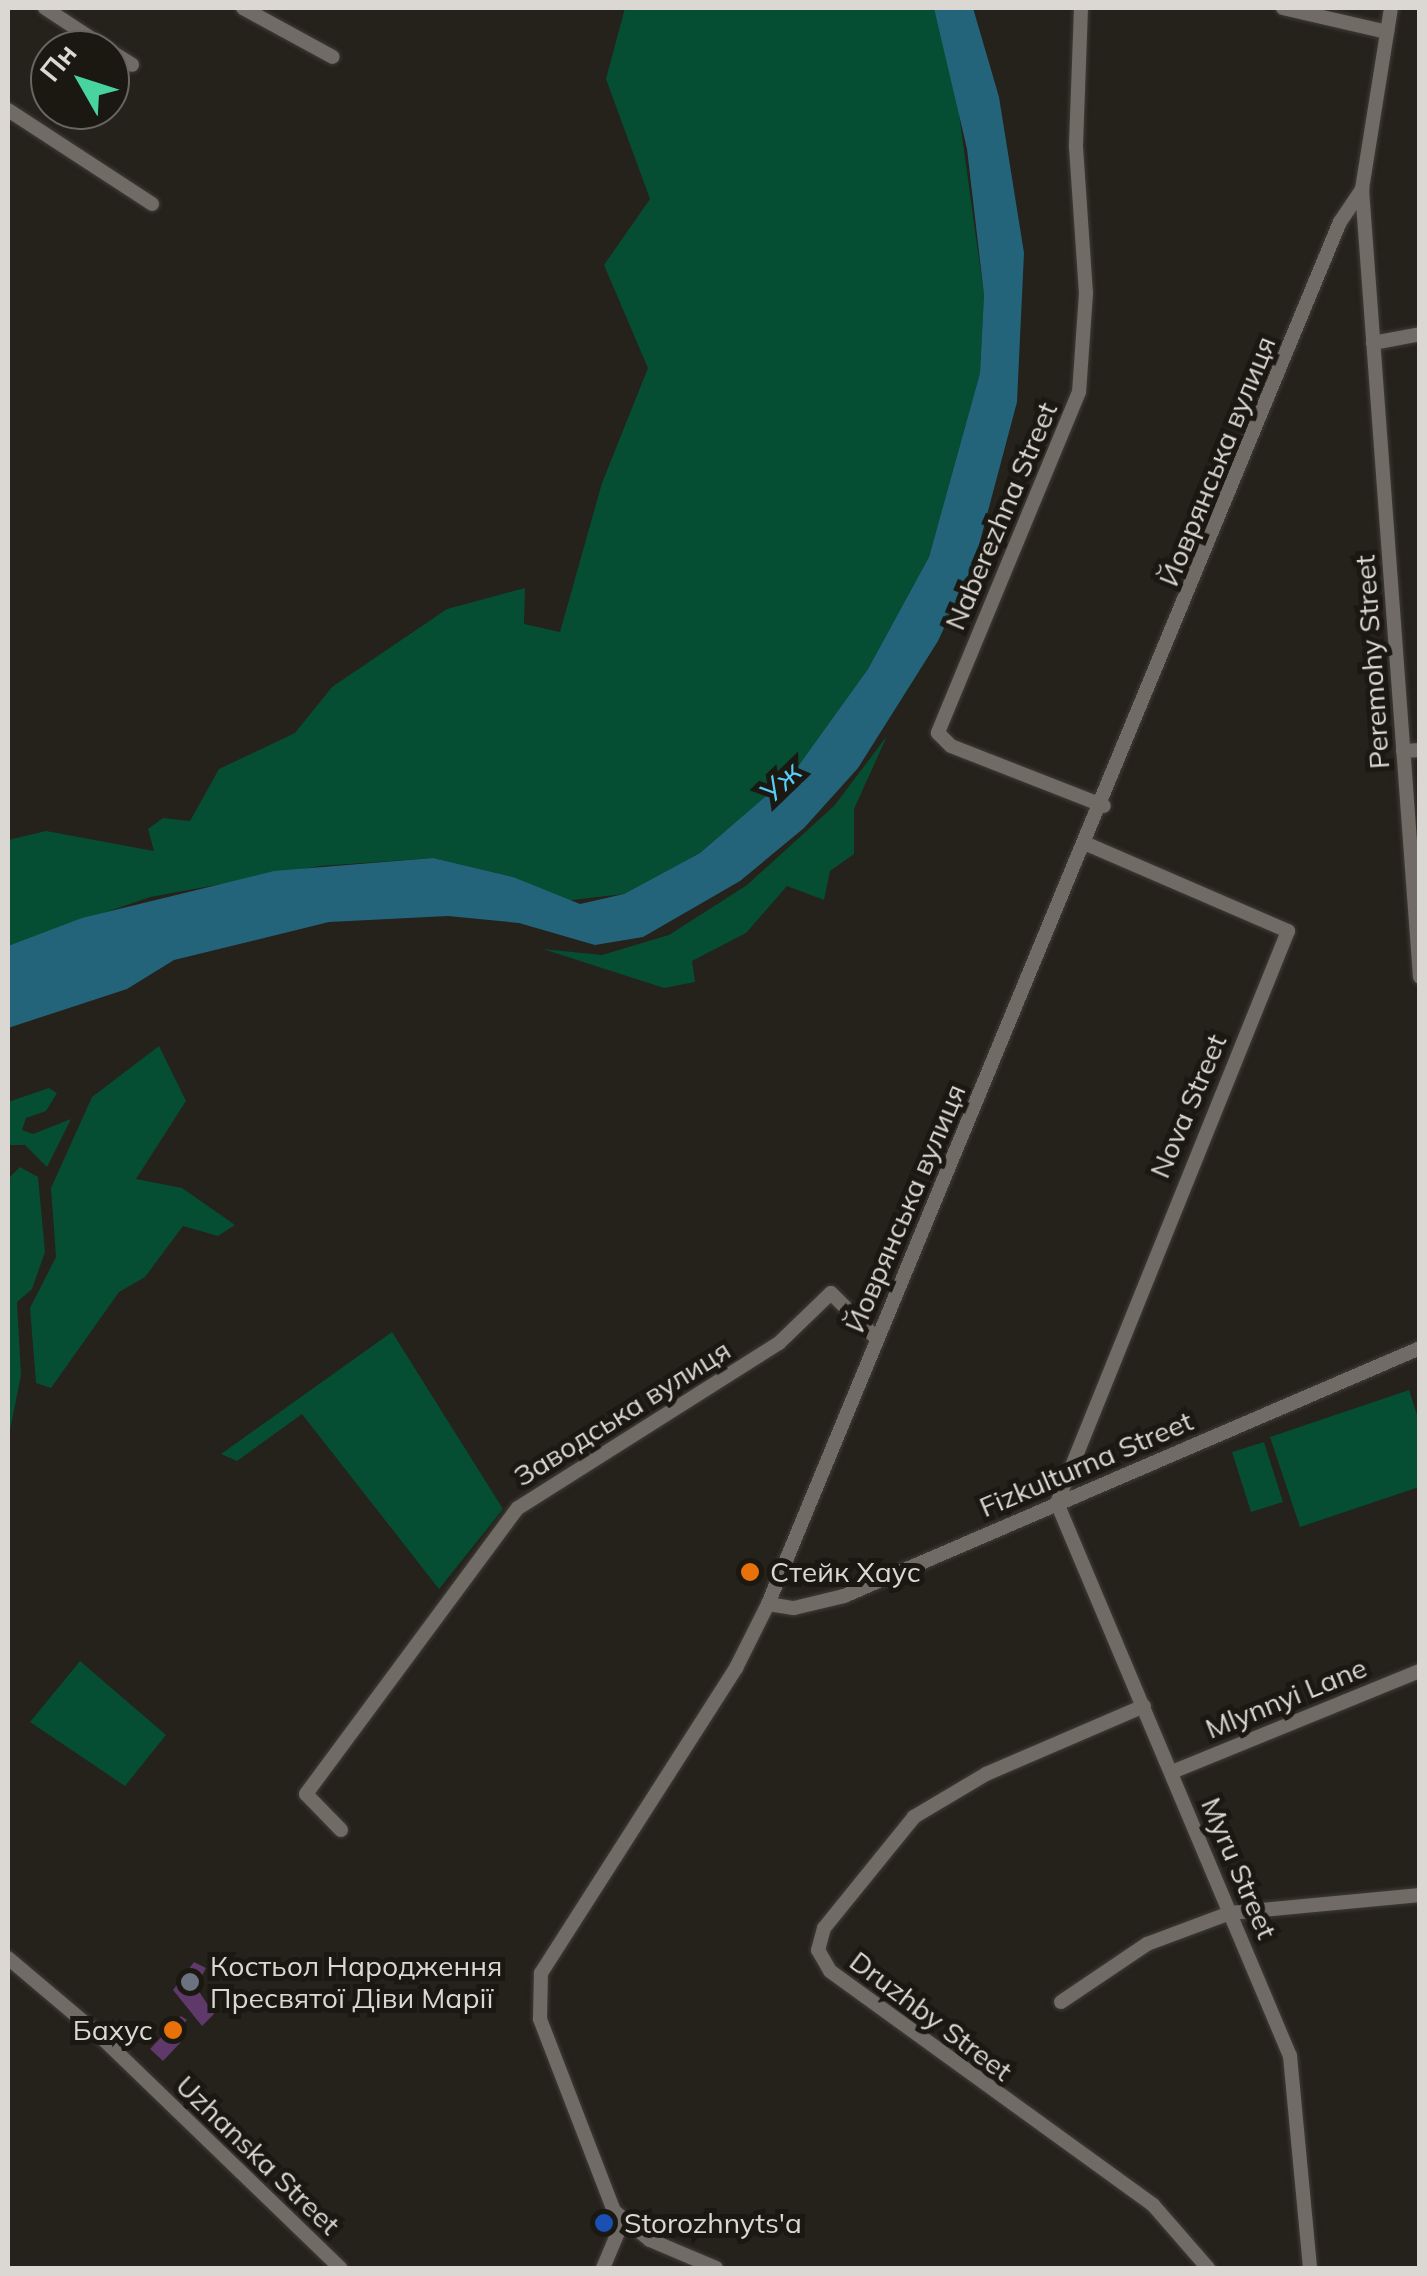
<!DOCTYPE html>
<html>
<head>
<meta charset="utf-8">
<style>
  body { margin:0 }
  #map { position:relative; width:1427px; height:2276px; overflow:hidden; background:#25211b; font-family:Mulish,sans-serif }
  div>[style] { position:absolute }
  .green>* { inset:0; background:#054e33 }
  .water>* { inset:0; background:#24647a }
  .building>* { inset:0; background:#5f396a }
  .roads { filter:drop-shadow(0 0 2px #3f3c37) drop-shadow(0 0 2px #3f3c37) }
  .minor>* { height:14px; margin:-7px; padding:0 7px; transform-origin:7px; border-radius:7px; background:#706b64 }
  .dots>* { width:28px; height:28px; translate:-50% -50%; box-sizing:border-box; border:5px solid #1b1812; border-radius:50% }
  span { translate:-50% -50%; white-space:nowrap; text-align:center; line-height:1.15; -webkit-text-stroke:10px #1b1812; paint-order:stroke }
  .street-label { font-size:28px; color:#dbd8d4 }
  .poi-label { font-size:28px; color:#dbd8d4 }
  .left { translate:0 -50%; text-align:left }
  .right { translate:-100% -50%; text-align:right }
  .water-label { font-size:30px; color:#56cff8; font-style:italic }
  .frame { position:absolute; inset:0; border:10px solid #dbd8d4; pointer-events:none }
  .north { position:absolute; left:30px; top:30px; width:100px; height:100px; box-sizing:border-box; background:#1b1812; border:2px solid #686560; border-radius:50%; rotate:309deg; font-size:28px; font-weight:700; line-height:40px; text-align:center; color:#dbd8d4 }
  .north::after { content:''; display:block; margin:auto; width:35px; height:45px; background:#47d49e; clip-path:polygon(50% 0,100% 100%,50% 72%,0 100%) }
</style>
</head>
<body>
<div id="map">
  <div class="green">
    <div style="clip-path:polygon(625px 8px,934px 8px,950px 49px,984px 295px,980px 373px,929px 557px,868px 669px,794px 772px,700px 853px,624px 894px,563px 901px,513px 877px,433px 858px,320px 866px,150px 897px,8px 946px,8px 840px,46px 831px,154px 851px,148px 829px,163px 818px,190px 821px,219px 769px,295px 733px,332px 687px,447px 609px,525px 588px,524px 624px,560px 632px,602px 483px,648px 368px,604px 265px,650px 199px,606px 79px)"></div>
    <div style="clip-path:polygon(887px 736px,854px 809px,854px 854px,830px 871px,824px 900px,787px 886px,746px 933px,692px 961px,695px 982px,664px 988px,543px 949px,602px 955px,669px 935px,747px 885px,834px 806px)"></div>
    <div style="clip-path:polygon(159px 1046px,186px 1101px,136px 1179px,182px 1188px,235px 1225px,218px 1236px,183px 1226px,145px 1277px,119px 1292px,51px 1388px,36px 1383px,30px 1308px,56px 1257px,51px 1188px,92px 1097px)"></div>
    <div style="clip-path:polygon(49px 1088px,57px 1093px,46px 1111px,26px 1118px,22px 1130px,33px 1134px,71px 1119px,47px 1167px,25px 1145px,8px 1145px,8px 1102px)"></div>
    <div style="clip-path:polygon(20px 1167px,38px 1177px,45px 1252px,32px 1289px,17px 1302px,21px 1375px,8px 1440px,8px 1179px)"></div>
    <div style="clip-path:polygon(392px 1332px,503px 1509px,439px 1589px,302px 1414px,237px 1461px,221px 1454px)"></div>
    <div style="clip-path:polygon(1409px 1390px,1419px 1421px,1419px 1487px,1300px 1527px,1270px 1437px)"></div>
    <div style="clip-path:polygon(1264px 1442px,1283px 1502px,1251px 1512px,1232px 1452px)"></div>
    <div style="clip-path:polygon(80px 1661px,166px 1735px,125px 1786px,30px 1722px)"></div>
  </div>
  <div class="water">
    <div style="clip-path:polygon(934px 8px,973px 8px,999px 97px,1024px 253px,1017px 402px,975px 560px,938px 641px,858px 768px,804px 828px,740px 881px,643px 937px,595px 945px,519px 923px,448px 916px,329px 922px,174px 960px,127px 989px,8px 1028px,8px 946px,82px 918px,274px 871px,433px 858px,513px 877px,580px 904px,624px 894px,700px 853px,794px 772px,868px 669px,929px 557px,980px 373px,984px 295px,967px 149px)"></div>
  </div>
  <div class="building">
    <div style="clip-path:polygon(194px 1962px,206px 1968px,196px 1987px,214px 2014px,202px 2026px,173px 1990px)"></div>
    <div style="clip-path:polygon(181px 2016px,187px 2020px,173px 2035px,181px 2042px,163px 2061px,150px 2049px)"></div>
  </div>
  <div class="roads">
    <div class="minor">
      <div style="left:45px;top:8px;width:77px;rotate:33.3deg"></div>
      <div style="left:243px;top:8px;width:102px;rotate:28.6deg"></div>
      <div style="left:1081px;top:8px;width:139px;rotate:92.1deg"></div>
      <div style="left:1076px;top:147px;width:146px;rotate:86.1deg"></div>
      <div style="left:1086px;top:293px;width:99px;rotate:94deg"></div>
      <div style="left:1079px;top:392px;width:369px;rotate:112.5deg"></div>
      <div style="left:938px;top:733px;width:18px;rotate:45deg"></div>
      <div style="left:951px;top:746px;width:164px;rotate:21.4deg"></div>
      <div style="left:1283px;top:8px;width:107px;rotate:13deg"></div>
      <div style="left:1391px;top:8px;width:183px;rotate:99.1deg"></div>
      <div style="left:1362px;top:189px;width:790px;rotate:85.79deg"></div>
      <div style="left:110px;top:51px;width:26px;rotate:32deg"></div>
      <div style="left:8px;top:110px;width:172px;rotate:33.1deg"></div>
      <div style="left:1373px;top:343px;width:48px;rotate:-10.8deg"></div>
      <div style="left:1403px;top:751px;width:17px;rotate:-3deg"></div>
      <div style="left:1089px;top:845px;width:217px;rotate:23.4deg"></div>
      <div style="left:1288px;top:931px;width:617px;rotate:111.99deg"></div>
      <div style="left:1057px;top:1503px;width:600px;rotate:67.15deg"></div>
      <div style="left:1290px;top:2056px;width:213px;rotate:84.6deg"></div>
      <div style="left:768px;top:1604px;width:26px;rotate:9deg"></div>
      <div style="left:794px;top:1608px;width:51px;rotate:-13.5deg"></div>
      <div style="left:844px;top:1596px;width:627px;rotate:-23.29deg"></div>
      <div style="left:1144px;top:1706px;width:172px;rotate:156.7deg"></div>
      <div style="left:986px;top:1774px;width:84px;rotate:149.2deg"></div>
      <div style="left:914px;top:1817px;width:143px;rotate:129deg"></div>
      <div style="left:824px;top:1928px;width:23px;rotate:105deg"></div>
      <div style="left:818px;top:1950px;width:24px;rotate:60deg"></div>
      <div style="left:830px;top:1971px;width:399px;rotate:35.9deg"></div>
      <div style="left:1153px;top:2205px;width:84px;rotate:48.9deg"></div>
      <div style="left:1172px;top:1772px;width:268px;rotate:-22.2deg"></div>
      <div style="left:341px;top:1830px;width:50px;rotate:-134.2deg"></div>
      <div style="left:306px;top:1794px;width:356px;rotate:-53.5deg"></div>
      <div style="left:518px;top:1508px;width:309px;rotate:-32.3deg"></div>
      <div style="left:779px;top:1343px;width:72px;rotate:-43.9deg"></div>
      <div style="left:831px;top:1293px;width:64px;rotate:45deg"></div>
      <div style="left:8px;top:1958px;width:118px;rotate:40.2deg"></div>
      <div style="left:98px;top:2034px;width:337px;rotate:44deg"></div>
      <div style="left:1061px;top:2002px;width:104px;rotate:-34deg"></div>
      <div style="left:1147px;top:1944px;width:89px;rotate:-20.5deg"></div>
      <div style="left:1230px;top:1913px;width:191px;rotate:-5.4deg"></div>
      <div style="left:603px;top:2268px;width:49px;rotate:-67.1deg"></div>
      <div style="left:716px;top:2268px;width:72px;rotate:-157deg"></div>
      <div style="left:650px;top:2240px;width:46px;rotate:-141.1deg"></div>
      <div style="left:614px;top:2211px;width:206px;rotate:-111.1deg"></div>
      <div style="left:540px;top:2019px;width:46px;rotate:-88.8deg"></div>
      <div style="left:541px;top:1973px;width:362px;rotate:-57.4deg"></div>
      <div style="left:736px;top:1668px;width:72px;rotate:-63.4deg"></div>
      <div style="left:768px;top:1604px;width:1496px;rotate:-67.52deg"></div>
      <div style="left:1340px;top:222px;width:40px;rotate:-56deg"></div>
    </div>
  </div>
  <div class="dots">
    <div style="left:750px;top:1572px;background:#e8710a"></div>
    <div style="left:190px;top:1982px;background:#6b7280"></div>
    <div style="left:173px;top:2030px;background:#e8710a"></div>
    <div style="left:604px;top:2223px;background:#1a4fb4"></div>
  </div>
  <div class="street-label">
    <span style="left:1217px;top:461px;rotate:-68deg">Йоврянська вулиця</span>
    <span style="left:1001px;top:516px;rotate:-67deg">Naberezhna Street</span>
    <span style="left:1372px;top:662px;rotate:-94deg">Peremohy Street</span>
    <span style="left:1188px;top:1106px;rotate:-67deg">Nova Street</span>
    <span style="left:905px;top:1208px;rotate:-67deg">Йоврянська вулиця</span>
    <span style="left:622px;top:1413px;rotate:-32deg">Заводська вулиця</span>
    <span style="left:1086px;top:1464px;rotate:-23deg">Fizkulturna Street</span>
    <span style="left:1286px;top:1698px;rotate:-22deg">Mlynnyi Lane</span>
    <span style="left:1239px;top:1868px;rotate:67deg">Myru Street</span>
    <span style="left:931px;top:2016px;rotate:37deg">Druzhby Street</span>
    <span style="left:258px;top:2155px;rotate:44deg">Uzhanska Street</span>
  </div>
  <div class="poi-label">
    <span class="left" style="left:770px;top:1572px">Стейк Хаус</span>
    <span class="left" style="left:210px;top:1982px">Костьол Народження<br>Пресвятої Діви Марії</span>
    <span class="right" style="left:153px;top:2030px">Бахус</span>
    <span class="left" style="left:624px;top:2223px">Storozhnyts'a</span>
  </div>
  <div class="water-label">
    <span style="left:780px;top:782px;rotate:-44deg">Уж</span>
  </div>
  <div class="frame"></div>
  <div class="north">Пн</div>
</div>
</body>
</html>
